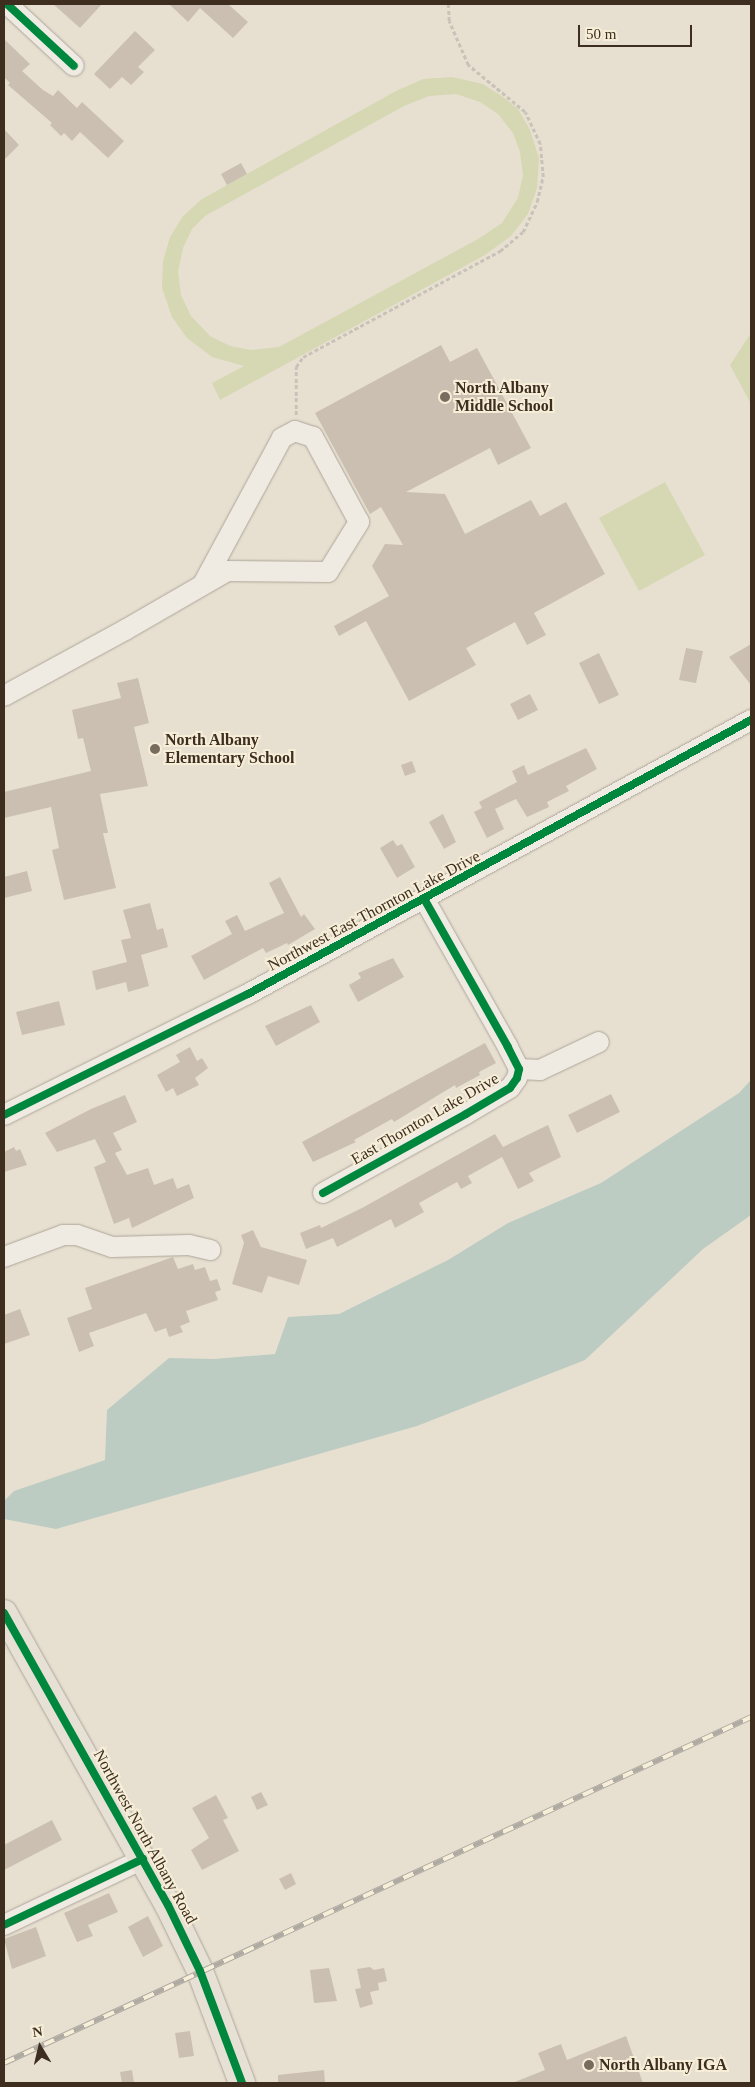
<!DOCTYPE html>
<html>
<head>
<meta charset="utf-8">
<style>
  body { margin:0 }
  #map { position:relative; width:755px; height:2087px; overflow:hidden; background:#e7e0d1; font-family:"Times New Roman",serif }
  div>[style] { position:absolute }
  .green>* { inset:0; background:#d6d7b3 }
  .water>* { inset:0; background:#bcccc2 }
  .building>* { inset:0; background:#cbbfb2 }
  .path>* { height:2.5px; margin-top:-1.25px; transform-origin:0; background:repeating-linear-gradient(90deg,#c8c2b9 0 4px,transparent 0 6.5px) }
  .roads { filter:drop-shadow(0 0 1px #ada599) drop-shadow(0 0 1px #ada599) }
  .minor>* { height:20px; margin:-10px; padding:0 10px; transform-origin:10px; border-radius:10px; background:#efebe3 }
  .major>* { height:26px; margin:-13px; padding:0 13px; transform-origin:13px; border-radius:13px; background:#e6e1d4 }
  .rail>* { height:5.5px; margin-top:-2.75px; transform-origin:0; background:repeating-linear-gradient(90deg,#f7eed8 0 11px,#afaaa2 0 22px); box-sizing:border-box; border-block:1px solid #afaaa2 }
  .cycleway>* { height:8px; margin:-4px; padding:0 4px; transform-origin:4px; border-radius:4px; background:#00873e }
  .dots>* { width:14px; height:14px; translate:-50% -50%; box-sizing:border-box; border:2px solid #f7eed8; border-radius:50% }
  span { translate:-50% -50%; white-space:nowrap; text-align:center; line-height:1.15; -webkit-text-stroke:4px #f7eed8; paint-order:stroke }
  .poi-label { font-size:16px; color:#3d2e20; font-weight:700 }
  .left { translate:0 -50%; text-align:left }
  .street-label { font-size:16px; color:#3d2e20 }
  .frame { position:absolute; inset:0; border:5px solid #3d2e20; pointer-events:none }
  .north { position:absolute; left:15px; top:2022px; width:50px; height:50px; -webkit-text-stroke:4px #f7eed8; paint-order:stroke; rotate:351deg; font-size:14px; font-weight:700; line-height:20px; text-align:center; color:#3d2e20 }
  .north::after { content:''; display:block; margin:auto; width:18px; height:22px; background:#3d2e20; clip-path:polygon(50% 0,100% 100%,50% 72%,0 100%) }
  .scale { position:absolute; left:578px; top:25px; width:114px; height:22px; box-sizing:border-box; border:2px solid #3d2e20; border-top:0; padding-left:6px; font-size:15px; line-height:18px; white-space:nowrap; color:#3d2e20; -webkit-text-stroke:4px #f7eed8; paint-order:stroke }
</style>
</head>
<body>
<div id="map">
  <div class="green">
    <div style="clip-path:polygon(evenodd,452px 77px,483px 84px,503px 97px,518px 109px,530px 130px,539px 158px,537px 188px,528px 214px,511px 236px,485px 255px,220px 400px,212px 383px,244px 366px,212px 357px,187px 338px,172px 317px,162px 288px,163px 261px,170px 237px,183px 216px,202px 199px,396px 91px,423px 79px,452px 77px,456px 94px,480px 102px,498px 114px,513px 133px,520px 152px,523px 175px,518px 198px,502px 223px,478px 239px,279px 347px,251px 350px,230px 346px,210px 336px,191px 316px,181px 295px,178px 272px,183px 248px,192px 229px,205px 216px,404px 106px,429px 96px,456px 94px)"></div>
    <div style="clip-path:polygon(751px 333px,751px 404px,730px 365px)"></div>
    <div style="clip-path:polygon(665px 482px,705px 555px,639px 591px,599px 518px)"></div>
  </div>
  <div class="water">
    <div style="clip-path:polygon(751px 1080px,751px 1215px,703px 1249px,585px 1360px,417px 1426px,56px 1529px,4px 1519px,4px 1501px,14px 1491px,105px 1460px,107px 1410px,169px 1358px,214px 1359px,275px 1354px,288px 1317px,339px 1314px,448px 1260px,508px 1223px,601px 1183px,739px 1093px)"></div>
  </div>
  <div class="building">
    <div style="clip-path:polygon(53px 4px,102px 4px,80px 28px)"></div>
    <div style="clip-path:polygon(169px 4px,228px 4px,248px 22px,233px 38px,200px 8px,188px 22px)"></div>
    <div style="clip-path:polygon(135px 31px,155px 50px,138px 67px,144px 72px,131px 85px,122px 77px,110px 89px,94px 74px)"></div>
    <div style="clip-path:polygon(4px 39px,30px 64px,22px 71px,43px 90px,53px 96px,58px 90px,77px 108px,82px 102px,124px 141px,108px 158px,80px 132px,72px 141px,64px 133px,61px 136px,50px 125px,52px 123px,8px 85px,10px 83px,4px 77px)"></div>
    <div style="clip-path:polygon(4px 129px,19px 145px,4px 160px)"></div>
    <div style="clip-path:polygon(241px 163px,247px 174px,227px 185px,221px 174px)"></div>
    <div style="clip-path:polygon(441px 345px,450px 362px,477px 348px,531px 448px,498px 465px,490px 448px,406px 492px,445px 494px,465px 534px,531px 500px,540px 516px,566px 502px,605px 574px,534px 613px,546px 635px,527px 645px,515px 622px,466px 648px,476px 665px,409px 701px,366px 621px,339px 636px,334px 626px,389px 596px,372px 566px,385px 544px,403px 545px,381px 507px,370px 514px,315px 413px)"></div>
    <div style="clip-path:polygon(751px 644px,751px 685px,729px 657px)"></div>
    <div style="clip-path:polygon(686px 648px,703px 651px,696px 683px,679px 680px)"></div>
    <div style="clip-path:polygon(599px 653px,619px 695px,599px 704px,579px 663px)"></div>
    <div style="clip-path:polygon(138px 678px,149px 723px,134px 727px,148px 786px,100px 794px,108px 833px,103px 833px,116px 888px,64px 900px,52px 850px,59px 848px,51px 807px,4px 818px,4px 792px,91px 771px,83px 738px,78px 739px,72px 710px,121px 698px,117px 683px)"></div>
    <div style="clip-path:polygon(530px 694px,538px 710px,518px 720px,510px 704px)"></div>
    <div style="clip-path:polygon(586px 748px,597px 769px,566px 786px,569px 791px,547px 802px,549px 807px,527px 817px,516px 799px,495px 809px,504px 829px,487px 838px,474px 812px,482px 808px,479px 802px,517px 782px,512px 771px,524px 765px,528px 775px)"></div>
    <div style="clip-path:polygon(412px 761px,416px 772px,405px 776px,401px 765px)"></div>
    <div style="clip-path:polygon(443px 814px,456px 842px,444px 849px,429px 822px)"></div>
    <div style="clip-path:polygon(393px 840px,397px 846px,402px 844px,415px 867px,397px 878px,380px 848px)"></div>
    <div style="clip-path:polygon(27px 871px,32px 891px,4px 898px,4px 877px)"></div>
    <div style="clip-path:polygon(280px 877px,301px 917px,304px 914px,315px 929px,288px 945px,287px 943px,266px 953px,263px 948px,204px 980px,191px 956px,232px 934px,225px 921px,237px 915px,245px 931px,284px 913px,269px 883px)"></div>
    <div style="clip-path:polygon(150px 903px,157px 930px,163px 928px,168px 947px,141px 955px,149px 986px,128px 992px,126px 982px,96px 990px,92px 971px,127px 962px,121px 940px,131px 938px,123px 910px)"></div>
    <div style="clip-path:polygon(393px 958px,404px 977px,358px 1002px,349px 985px,361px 978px,358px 973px)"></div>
    <div style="clip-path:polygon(59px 1001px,65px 1025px,22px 1035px,16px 1012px)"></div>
    <div style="clip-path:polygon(311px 1005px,320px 1022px,276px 1046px,265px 1026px)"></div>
    <div style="clip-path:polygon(485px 1043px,496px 1063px,479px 1072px,480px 1075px,456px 1088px,455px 1085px,394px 1122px,392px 1119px,354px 1140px,356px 1142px,313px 1162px,302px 1142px)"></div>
    <div style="clip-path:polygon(190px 1047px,197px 1061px,202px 1058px,208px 1068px,195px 1078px,199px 1085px,177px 1096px,173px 1088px,166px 1092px,157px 1075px,180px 1062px,176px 1055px)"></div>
    <div style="clip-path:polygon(611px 1094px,620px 1112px,577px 1133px,568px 1115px)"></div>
    <div style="clip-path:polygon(125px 1095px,137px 1122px,113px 1133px,122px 1150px,115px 1153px,127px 1175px,148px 1168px,154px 1185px,173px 1178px,177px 1189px,189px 1184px,194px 1198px,132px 1228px,129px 1218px,114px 1224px,94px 1167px,106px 1162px,95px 1139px,57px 1152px,45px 1133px,91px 1109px)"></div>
    <div style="clip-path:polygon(548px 1125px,561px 1157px,529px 1173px,534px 1181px,518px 1189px,502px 1157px,468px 1176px,472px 1183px,461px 1189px,457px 1182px,419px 1203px,424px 1212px,395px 1228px,391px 1219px,337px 1247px,333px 1238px,306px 1249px,300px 1233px,320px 1225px,321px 1228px,362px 1208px,495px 1134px,503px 1147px)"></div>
    <div style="clip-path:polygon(14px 1147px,16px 1151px,20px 1149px,27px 1165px,4px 1172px,4px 1152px)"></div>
    <div style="clip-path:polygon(253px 1230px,261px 1247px,307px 1260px,299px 1285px,268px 1276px,262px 1293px,232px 1284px,244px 1243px,241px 1235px)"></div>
    <div style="clip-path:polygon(173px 1257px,178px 1269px,193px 1264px,195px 1270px,205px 1267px,210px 1281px,217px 1279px,221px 1290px,215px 1292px,218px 1300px,186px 1311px,190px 1322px,180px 1326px,183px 1332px,169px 1337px,166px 1328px,155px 1332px,146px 1313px,89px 1333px,94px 1346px,79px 1352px,67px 1318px,92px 1309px,85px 1288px)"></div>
    <div style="clip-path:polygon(20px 1309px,30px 1335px,4px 1344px,4px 1315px)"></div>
    <div style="clip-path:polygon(261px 1792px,268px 1805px,257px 1810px,251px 1797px)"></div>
    <div style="clip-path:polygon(216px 1795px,228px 1818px,223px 1820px,239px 1851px,202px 1870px,191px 1850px,209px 1838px,192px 1808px)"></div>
    <div style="clip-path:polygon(52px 1820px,62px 1840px,4px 1870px,4px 1845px)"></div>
    <div style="clip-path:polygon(291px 1873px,296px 1884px,285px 1890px,279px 1879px)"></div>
    <div style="clip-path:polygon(109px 1893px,118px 1912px,88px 1925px,93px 1936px,77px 1942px,64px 1913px)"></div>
    <div style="clip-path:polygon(148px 1916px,163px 1946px,143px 1957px,128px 1927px)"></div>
    <div style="clip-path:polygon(36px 1927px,46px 1956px,12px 1969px,4px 1939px)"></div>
    <div style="clip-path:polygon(370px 1967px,374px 1970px,384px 1968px,387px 1981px,378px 1983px,379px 1990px,370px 1992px,373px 2004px,360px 2008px,355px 1989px,361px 1988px,357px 1969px)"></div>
    <div style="clip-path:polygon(329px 1968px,337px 2001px,314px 2003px,310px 1970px)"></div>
    <div style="clip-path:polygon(190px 2031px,194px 2056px,179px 2058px,175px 2033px)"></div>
    <div style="clip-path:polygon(626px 2036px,643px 2083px,512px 2083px,545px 2070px,538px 2053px,561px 2044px,567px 2060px)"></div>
    <div style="clip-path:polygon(132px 2070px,134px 2083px,122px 2083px,120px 2072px)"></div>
    <div style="clip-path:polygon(324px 2070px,325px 2083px,278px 2083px,278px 2075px)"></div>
  </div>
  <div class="path">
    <div style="left:296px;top:415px;width:48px;rotate:-90deg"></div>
    <div style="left:296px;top:367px;width:12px;rotate:-55deg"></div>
    <div style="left:303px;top:357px;width:224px;rotate:-28.3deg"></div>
    <div style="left:500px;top:251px;width:30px;rotate:-40deg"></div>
    <div style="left:523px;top:232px;width:33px;rotate:-65deg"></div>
    <div style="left:537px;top:202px;width:26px;rotate:-77deg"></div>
    <div style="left:543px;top:177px;width:33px;rotate:-95deg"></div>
    <div style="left:540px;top:144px;width:35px;rotate:-115deg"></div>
    <div style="left:525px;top:112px;width:74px;rotate:-140.5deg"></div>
    <div style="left:468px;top:65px;width:48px;rotate:-113.4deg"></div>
    <div style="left:449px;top:21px;width:17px;rotate:-93deg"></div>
  </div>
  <div class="roads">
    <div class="minor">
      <div style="left:7px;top:4px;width:91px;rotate:42.8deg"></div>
      <div style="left:4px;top:696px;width:138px;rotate:-28.6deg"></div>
      <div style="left:125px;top:630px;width:118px;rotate:-30deg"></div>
      <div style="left:227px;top:571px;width:101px;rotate:0.6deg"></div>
      <div style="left:328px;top:572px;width:59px;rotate:-58.2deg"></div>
      <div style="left:359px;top:522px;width:97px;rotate:-118.4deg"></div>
      <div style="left:313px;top:437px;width:19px;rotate:-162deg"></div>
      <div style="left:295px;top:431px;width:15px;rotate:152deg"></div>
      <div style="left:282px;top:438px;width:166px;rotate:118.4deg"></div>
      <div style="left:519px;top:1069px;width:21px;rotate:3deg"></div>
      <div style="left:540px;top:1070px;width:65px;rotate:-25.4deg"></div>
      <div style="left:4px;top:1115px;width:272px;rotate:-26.4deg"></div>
      <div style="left:248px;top:994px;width:573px;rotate:-28.58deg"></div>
      <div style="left:323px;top:1193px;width:163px;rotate:-28.9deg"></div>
      <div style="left:466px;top:1114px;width:51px;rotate:-30.6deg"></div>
      <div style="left:510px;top:1088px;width:12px;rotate:-55deg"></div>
      <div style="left:517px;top:1078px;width:9px;rotate:-77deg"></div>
      <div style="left:519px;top:1069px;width:25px;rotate:-117deg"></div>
      <div style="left:508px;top:1047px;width:169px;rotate:-119.5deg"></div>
      <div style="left:4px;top:1257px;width:63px;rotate:-20.4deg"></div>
      <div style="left:63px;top:1235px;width:14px"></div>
      <div style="left:77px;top:1235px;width:37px;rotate:19deg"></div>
      <div style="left:112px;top:1247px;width:77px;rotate:-1.5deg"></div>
      <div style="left:189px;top:1245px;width:22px;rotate:13deg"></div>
      <div style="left:4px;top:1925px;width:154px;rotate:-25.4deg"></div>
    </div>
    <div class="major">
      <div style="left:4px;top:1613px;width:335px;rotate:60.7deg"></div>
      <div style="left:168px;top:1905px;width:73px;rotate:64.1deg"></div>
      <div style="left:200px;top:1971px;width:120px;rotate:69.4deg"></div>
    </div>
  </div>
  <div class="rail">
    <div style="left:4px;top:2063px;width:823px;rotate:-24.85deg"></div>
  </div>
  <div class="cycleway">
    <div style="left:7px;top:4px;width:91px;rotate:42.8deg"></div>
    <div style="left:4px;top:1115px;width:272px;rotate:-26.4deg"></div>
    <div style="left:248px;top:994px;width:573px;rotate:-28.58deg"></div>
    <div style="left:323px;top:1193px;width:163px;rotate:-28.9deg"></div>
    <div style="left:466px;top:1114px;width:51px;rotate:-30.6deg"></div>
    <div style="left:510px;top:1088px;width:12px;rotate:-55deg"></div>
    <div style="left:517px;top:1078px;width:9px;rotate:-77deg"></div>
    <div style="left:519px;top:1069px;width:25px;rotate:-117deg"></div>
    <div style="left:508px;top:1047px;width:169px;rotate:-119.5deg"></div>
    <div style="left:4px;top:1613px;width:335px;rotate:60.7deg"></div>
    <div style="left:168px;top:1905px;width:73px;rotate:64.1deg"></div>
    <div style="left:200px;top:1971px;width:120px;rotate:69.4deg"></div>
    <div style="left:4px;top:1925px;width:154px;rotate:-25.4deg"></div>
  </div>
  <div class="dots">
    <div style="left:445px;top:397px;background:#786c5e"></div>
    <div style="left:155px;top:749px;background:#786c5e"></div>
    <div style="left:589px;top:2065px;background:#786c5e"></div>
  </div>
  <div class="poi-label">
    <span class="left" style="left:455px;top:397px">North Albany<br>Middle School</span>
    <span class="left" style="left:165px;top:749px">North Albany<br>Elementary School</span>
    <span class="left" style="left:599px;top:2065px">North Albany IGA</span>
  </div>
  <div class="street-label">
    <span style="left:374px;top:911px;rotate:-28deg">Northwest East Thornton Lake Drive</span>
    <span style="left:425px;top:1119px;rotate:-30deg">East Thornton Lake Drive</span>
    <span style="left:145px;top:1837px;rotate:61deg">Northwest North Albany Road</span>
  </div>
  <div class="frame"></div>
  <div class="north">N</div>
  <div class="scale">50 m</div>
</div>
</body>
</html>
